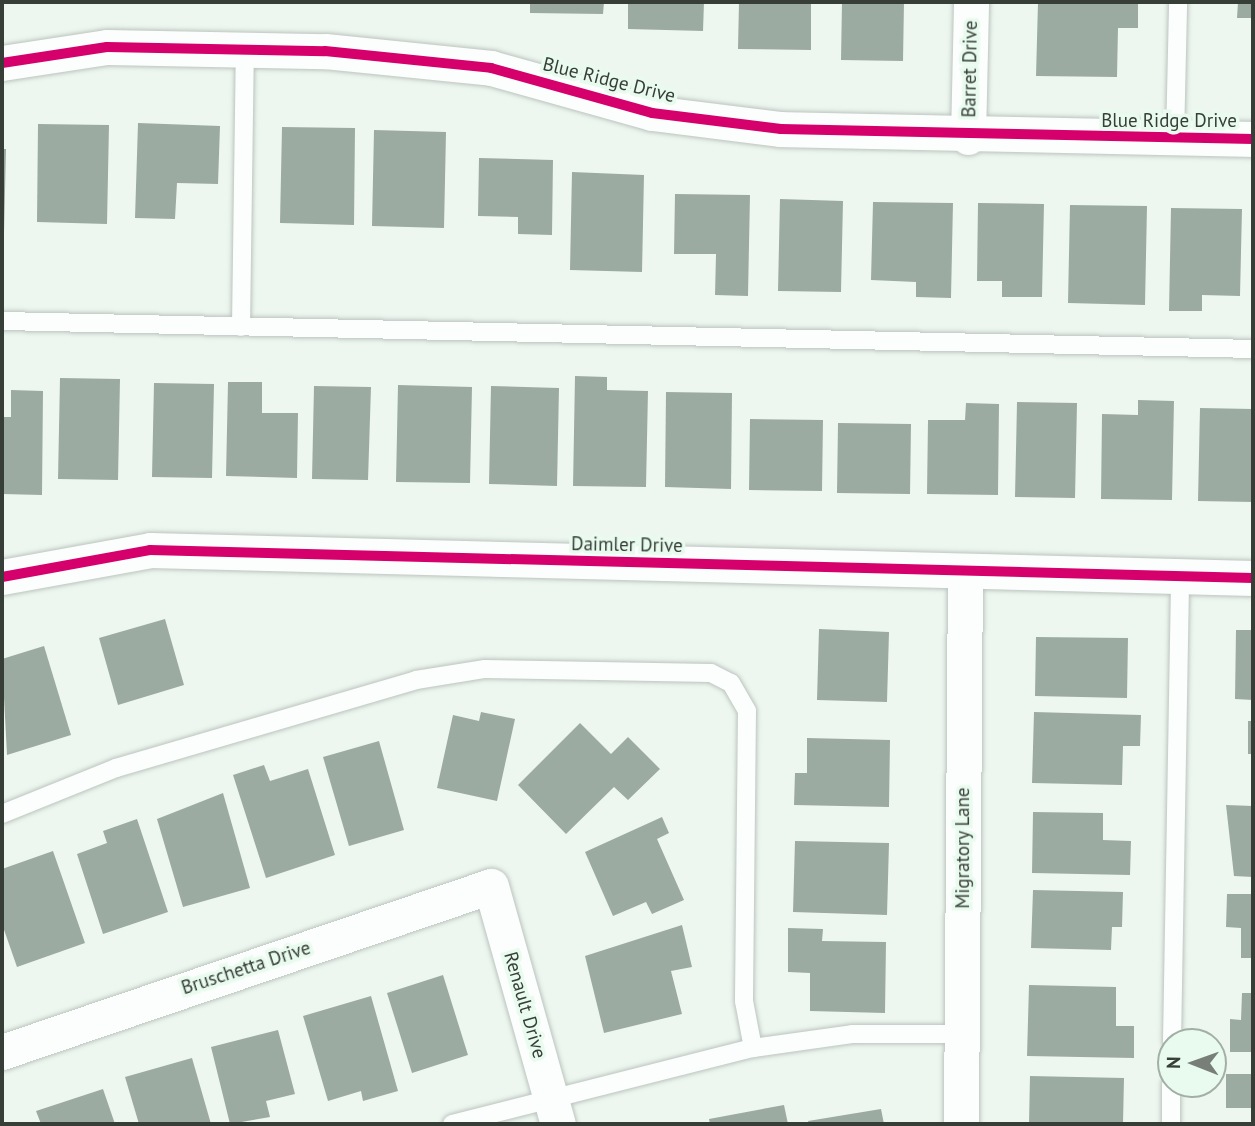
<!DOCTYPE html>
<html>
<head>
<meta charset="utf-8">
<style>
  body { margin:0 }
  #map { position:relative; width:1255px; height:1126px; overflow:hidden; background:#edf7f0; font-family:"PT Sans",sans-serif }
  div>[style] { position:absolute }
  .building>* { inset:0; background:#9caba1 }
  .roads { filter:drop-shadow(0 0 2px #bcc4be) drop-shadow(0 0 2px #bcc4be) }
  .lane>* { height:18px; margin:-9px; padding:0 9px; transform-origin:9px; border-radius:9px; background:#fcfefd }
  .street>* { height:35px; margin:-17.5px; padding:0 17.5px; transform-origin:17.5px; border-radius:17.5px; background:#fcfefd }
  .cycleway>* { height:10px; margin:-5px; padding:0 5px; transform-origin:5px; border-radius:5px; background:#d6006c }
  span { translate:-50% -50%; white-space:nowrap; text-align:center; line-height:1.15; -webkit-text-stroke:7px #e9fbee; paint-order:stroke }
  .street-label { font-size:19px; color:#373e38 }
  .frame { position:absolute; inset:0; border:4px solid #373e38; pointer-events:none }
  .north { position:absolute; left:1157px; top:1028px; width:70px; height:70px; box-sizing:border-box; background:#e9fbee; border:2px solid #a2afa5; border-radius:50%; rotate:271deg; font-size:19px; font-weight:700; line-height:28px; text-align:center; color:#373e38 }
  .north::after { content:''; display:block; margin:auto; width:24px; height:32px; background:#777f78; clip-path:polygon(50% 0,100% 100%,50% 72%,0 100%) }
</style>
</head>
<body>
<div id="map">
  <div class="building">
    <div style="clip-path:polygon(530px 2px,604px 2px,603px 14px,530px 13px)"></div>
    <div style="clip-path:polygon(628px 2px,704px 2px,703px 31px,628px 29px)"></div>
    <div style="clip-path:polygon(739px 2px,811px 2px,811px 50px,738px 49px)"></div>
    <div style="clip-path:polygon(842px 2px,904px 2px,903px 61px,841px 60px)"></div>
    <div style="clip-path:polygon(1038px 2px,1138px 2px,1138px 28px,1118px 28px,1117px 77px,1036px 76px)"></div>
    <div style="clip-path:polygon(1238px 2px,1253px 2px,1253px 18px,1237px 18px)"></div>
    <div style="clip-path:polygon(138px 123px,220px 126px,218px 184px,177px 183px,175px 219px,135px 218px)"></div>
    <div style="clip-path:polygon(38px 124px,109px 125px,107px 224px,37px 222px)"></div>
    <div style="clip-path:polygon(282px 127px,355px 128px,354px 225px,280px 223px)"></div>
    <div style="clip-path:polygon(374px 130px,446px 132px,444px 228px,372px 226px)"></div>
    <div style="clip-path:polygon(2px 149px,6px 149px,4px 233px,2px 233px)"></div>
    <div style="clip-path:polygon(479px 158px,553px 160px,552px 235px,518px 234px,518px 217px,478px 216px)"></div>
    <div style="clip-path:polygon(572px 172px,644px 175px,642px 272px,570px 270px)"></div>
    <div style="clip-path:polygon(675px 194px,750px 195px,748px 296px,715px 295px,716px 254px,674px 254px)"></div>
    <div style="clip-path:polygon(780px 199px,843px 201px,841px 292px,778px 291px)"></div>
    <div style="clip-path:polygon(873px 202px,953px 203px,951px 298px,916px 297px,916px 282px,871px 280px)"></div>
    <div style="clip-path:polygon(978px 203px,1044px 204px,1042px 297px,1002px 297px,1002px 281px,977px 281px)"></div>
    <div style="clip-path:polygon(1070px 205px,1147px 206px,1145px 305px,1068px 303px)"></div>
    <div style="clip-path:polygon(1171px 208px,1242px 209px,1240px 296px,1202px 295px,1202px 311px,1169px 311px)"></div>
    <div style="clip-path:polygon(575px 376px,607px 377px,607px 390px,648px 391px,646px 487px,573px 486px)"></div>
    <div style="clip-path:polygon(60px 378px,120px 379px,118px 480px,58px 479px)"></div>
    <div style="clip-path:polygon(228px 382px,262px 382px,262px 413px,298px 413px,297px 478px,226px 476px)"></div>
    <div style="clip-path:polygon(154px 383px,214px 384px,212px 478px,152px 477px)"></div>
    <div style="clip-path:polygon(398px 385px,472px 387px,470px 483px,396px 482px)"></div>
    <div style="clip-path:polygon(314px 386px,371px 387px,368px 480px,312px 479px)"></div>
    <div style="clip-path:polygon(491px 386px,559px 388px,557px 486px,489px 484px)"></div>
    <div style="clip-path:polygon(11px 390px,43px 391px,42px 495px,2px 494px,2px 417px,11px 417px)"></div>
    <div style="clip-path:polygon(666px 392px,732px 393px,731px 489px,665px 487px)"></div>
    <div style="clip-path:polygon(1138px 400px,1174px 401px,1172px 500px,1101px 499px,1102px 414px,1138px 415px)"></div>
    <div style="clip-path:polygon(1017px 402px,1077px 403px,1075px 498px,1015px 497px)"></div>
    <div style="clip-path:polygon(966px 403px,999px 404px,998px 495px,927px 494px,928px 420px,965px 420px)"></div>
    <div style="clip-path:polygon(1200px 408px,1253px 409px,1253px 502px,1198px 501px)"></div>
    <div style="clip-path:polygon(750px 419px,823px 420px,822px 491px,749px 490px)"></div>
    <div style="clip-path:polygon(838px 423px,911px 424px,910px 494px,837px 493px)"></div>
    <div style="clip-path:polygon(165px 619px,184px 685px,118px 705px,99px 638px)"></div>
    <div style="clip-path:polygon(819px 629px,889px 632px,887px 702px,817px 700px)"></div>
    <div style="clip-path:polygon(1236px 630px,1253px 630px,1253px 700px,1235px 699px)"></div>
    <div style="clip-path:polygon(1036px 637px,1128px 638px,1127px 698px,1035px 696px)"></div>
    <div style="clip-path:polygon(44px 646px,71px 735px,7px 755px,2px 659px)"></div>
    <div style="clip-path:polygon(481px 712px,515px 719px,497px 801px,437px 788px,453px 715px,479px 721px)"></div>
    <div style="clip-path:polygon(1034px 712px,1141px 715px,1140px 746px,1123px 746px,1122px 785px,1032px 783px)"></div>
    <div style="clip-path:polygon(1248px 721px,1253px 721px,1253px 754px,1248px 754px)"></div>
    <div style="clip-path:polygon(580px 723px,611px 754px,628px 737px,660px 769px,628px 800px,614px 787px,566px 834px,518px 785px)"></div>
    <div style="clip-path:polygon(807px 738px,890px 740px,889px 807px,794px 805px,795px 773px,807px 773px)"></div>
    <div style="clip-path:polygon(379px 741px,404px 830px,349px 846px,323px 757px)"></div>
    <div style="clip-path:polygon(264px 765px,270px 781px,308px 769px,335px 855px,266px 878px,233px 775px)"></div>
    <div style="clip-path:polygon(223px 793px,250px 888px,183px 907px,157px 819px)"></div>
    <div style="clip-path:polygon(1226px 805px,1253px 806px,1253px 877px,1234px 876px)"></div>
    <div style="clip-path:polygon(1033px 812px,1103px 813px,1103px 840px,1131px 841px,1130px 875px,1032px 873px)"></div>
    <div style="clip-path:polygon(662px 817px,669px 833px,657px 839px,684px 900px,652px 914px,646px 902px,613px 916px,585px 852px)"></div>
    <div style="clip-path:polygon(137px 819px,168px 912px,103px 934px,77px 854px,107px 843px,103px 831px)"></div>
    <div style="clip-path:polygon(795px 841px,889px 843px,887px 915px,793px 912px)"></div>
    <div style="clip-path:polygon(53px 851px,85px 943px,17px 967px,2px 924px,2px 869px)"></div>
    <div style="clip-path:polygon(1033px 890px,1123px 892px,1122px 927px,1112px 927px,1111px 950px,1031px 948px)"></div>
    <div style="clip-path:polygon(1227px 894px,1253px 894px,1253px 958px,1241px 958px,1241px 928px,1226px 927px)"></div>
    <div style="clip-path:polygon(682px 925px,692px 967px,671px 971px,682px 1014px,604px 1033px,585px 956px)"></div>
    <div style="clip-path:polygon(788px 928px,823px 929px,822px 941px,886px 942px,885px 1013px,810px 1011px,810px 973px,788px 972px)"></div>
    <div style="clip-path:polygon(443px 975px,468px 1055px,412px 1073px,387px 993px)"></div>
    <div style="clip-path:polygon(1029px 985px,1116px 987px,1116px 1026px,1134px 1026px,1134px 1058px,1027px 1056px)"></div>
    <div style="clip-path:polygon(1242px 993px,1253px 993px,1253px 1052px,1230px 1052px,1230px 1019px,1241px 1020px)"></div>
    <div style="clip-path:polygon(371px 996px,398px 1091px,363px 1101px,361px 1091px,328px 1101px,303px 1016px)"></div>
    <div style="clip-path:polygon(278px 1030px,295px 1094px,266px 1101px,270px 1117px,230px 1124px,211px 1047px)"></div>
    <div style="clip-path:polygon(192px 1058px,211px 1124px,139px 1124px,125px 1077px)"></div>
    <div style="clip-path:polygon(1226px 1074px,1253px 1074px,1253px 1108px,1226px 1108px)"></div>
    <div style="clip-path:polygon(1030px 1076px,1124px 1078px,1123px 1124px,1029px 1124px)"></div>
    <div style="clip-path:polygon(103px 1089px,115px 1124px,41px 1124px,36px 1111px)"></div>
    <div style="clip-path:polygon(784px 1105px,788px 1124px,710px 1124px,709px 1119px)"></div>
    <div style="clip-path:polygon(881px 1109px,884px 1124px,809px 1124px,808px 1121px)"></div>
  </div>
  <div class="roads">
    <div class="lane">
      <div style="left:1175px;top:139px;width:137px;rotate:-88.7deg"></div>
      <div style="left:2px;top:321px;width:1251px;rotate:1.28deg"></div>
      <div style="left:241px;top:327px;width:277px;rotate:-89.2deg"></div>
      <div style="left:2px;top:814px;width:123px;rotate:-22deg"></div>
      <div style="left:116px;top:768px;width:313px;rotate:-16.3deg"></div>
      <div style="left:416px;top:680px;width:70px;rotate:-9.1deg"></div>
      <div style="left:485px;top:669px;width:226px;rotate:1deg"></div>
      <div style="left:711px;top:673px;width:22px;rotate:27deg"></div>
      <div style="left:731px;top:683px;width:32px;rotate:60deg"></div>
      <div style="left:747px;top:711px;width:290px;rotate:90.6deg"></div>
      <div style="left:744px;top:1001px;width:48px;rotate:79.2deg"></div>
      <div style="left:1172px;top:1042px;width:467px;rotate:-89deg"></div>
      <div style="left:452px;top:1124px;width:310px;rotate:-14.2deg"></div>
      <div style="left:753px;top:1048px;width:100px;rotate:-8deg"></div>
      <div style="left:852px;top:1034px;width:109px"></div>
      <div style="left:1171px;top:1124px;width:40px;rotate:-90deg"></div>
    </div>
    <div class="street">
      <div style="left:2px;top:63px;width:106px;rotate:-8.7deg"></div>
      <div style="left:107px;top:47px;width:218px;rotate:1.1deg"></div>
      <div style="left:325px;top:51px;width:167px;rotate:5.8deg"></div>
      <div style="left:491px;top:68px;width:167px;rotate:15.6deg"></div>
      <div style="left:652px;top:113px;width:130px;rotate:7.1deg"></div>
      <div style="left:781px;top:129px;width:472px;rotate:1.2deg"></div>
      <div style="left:968px;top:137px;width:135px;rotate:-88.7deg"></div>
      <div style="left:2px;top:577px;width:150px;rotate:-10.3deg"></div>
      <div style="left:150px;top:550px;width:1103px;rotate:1.45deg"></div>
      <div style="left:2px;top:1052px;width:516px;rotate:-18.75deg"></div>
      <div style="left:491px;top:886px;width:247px;rotate:74.3deg"></div>
      <div style="left:961px;top:1124px;width:553px;rotate:-89.59deg"></div>
    </div>
  </div>
  <div class="cycleway">
    <div style="left:2px;top:63px;width:106px;rotate:-8.7deg"></div>
    <div style="left:107px;top:47px;width:218px;rotate:1.1deg"></div>
    <div style="left:325px;top:51px;width:167px;rotate:5.8deg"></div>
    <div style="left:491px;top:68px;width:167px;rotate:15.6deg"></div>
    <div style="left:652px;top:113px;width:130px;rotate:7.1deg"></div>
    <div style="left:781px;top:129px;width:472px;rotate:1.2deg"></div>
    <div style="left:2px;top:577px;width:150px;rotate:-10.3deg"></div>
    <div style="left:150px;top:550px;width:1103px;rotate:1.45deg"></div>
  </div>
  <div class="street-label">
    <span style="left:970px;top:69px;rotate:-89deg">Barret Drive</span>
    <span style="left:609px;top:80px;rotate:14deg">Blue Ridge Drive</span>
    <span style="left:1169px;top:121px">Blue Ridge Drive</span>
    <span style="left:627px;top:545px;rotate:1deg">Daimler Drive</span>
    <span style="left:963px;top:848px;rotate:-90deg">Migratory Lane</span>
    <span style="left:246px;top:968px;rotate:-18deg">Bruschetta Drive</span>
    <span style="left:525px;top:1005px;rotate:74deg">Renault Drive</span>
  </div>
  <div class="frame"></div>
  <div class="north">N</div>
</div>
</body>
</html>
